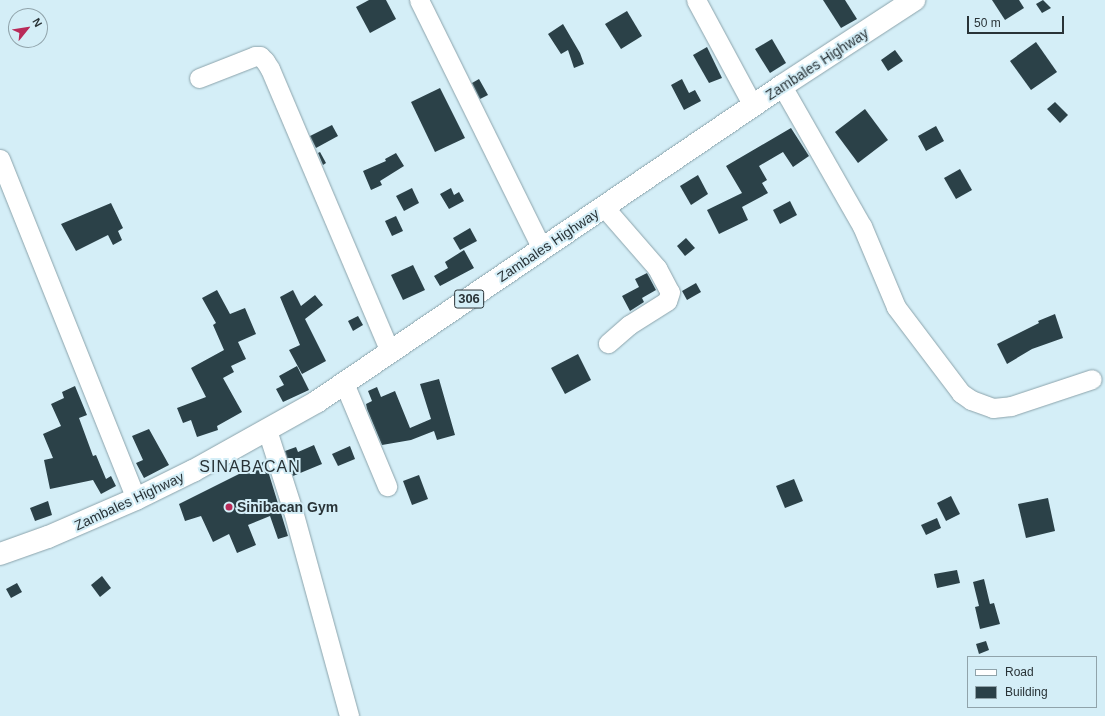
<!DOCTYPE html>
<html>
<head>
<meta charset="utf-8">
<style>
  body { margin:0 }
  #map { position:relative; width:1105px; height:716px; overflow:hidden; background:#d4eef7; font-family:Helvetica,sans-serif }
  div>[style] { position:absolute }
  .building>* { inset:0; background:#2b4148 }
  .roads { filter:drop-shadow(0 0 1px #8ba3ab) drop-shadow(0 0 1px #8ba3ab) }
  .minor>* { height:19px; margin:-9.5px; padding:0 9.5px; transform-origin:9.5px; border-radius:9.5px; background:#fff }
  .major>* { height:22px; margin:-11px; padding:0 11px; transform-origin:11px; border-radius:11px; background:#fff }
  .dots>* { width:11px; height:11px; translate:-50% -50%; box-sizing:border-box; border:2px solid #d4eef7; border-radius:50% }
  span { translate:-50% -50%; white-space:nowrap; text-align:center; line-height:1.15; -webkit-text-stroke:4px #d4eef7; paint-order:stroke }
  .shield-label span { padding:1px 3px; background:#d4eef7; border:1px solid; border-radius:3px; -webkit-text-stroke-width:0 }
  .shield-label { font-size:13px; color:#293337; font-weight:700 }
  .street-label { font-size:14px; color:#293337 }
  .poi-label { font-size:14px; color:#293337; font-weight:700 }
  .left { translate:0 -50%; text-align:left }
  .quarter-label { font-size:16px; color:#293337; letter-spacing:1px }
  .legend { position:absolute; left:967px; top:656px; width:130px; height:52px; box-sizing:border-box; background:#d4eef7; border:1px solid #90a3aa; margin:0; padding:5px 7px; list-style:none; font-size:12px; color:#293337 }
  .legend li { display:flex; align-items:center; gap:8px; height:20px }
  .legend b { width:20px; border:1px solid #90a3aa }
  .north { position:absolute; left:8px; top:8px; width:40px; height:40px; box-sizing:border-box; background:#d4eef7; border:1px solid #90a3aa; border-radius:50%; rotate:60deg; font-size:11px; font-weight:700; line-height:16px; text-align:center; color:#293337 }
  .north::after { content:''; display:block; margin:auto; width:14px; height:18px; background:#b92b59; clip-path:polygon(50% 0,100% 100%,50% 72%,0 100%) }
  .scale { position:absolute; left:967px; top:16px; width:97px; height:18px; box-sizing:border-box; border:2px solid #293337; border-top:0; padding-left:5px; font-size:12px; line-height:14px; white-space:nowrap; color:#293337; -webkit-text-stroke:3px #d4eef7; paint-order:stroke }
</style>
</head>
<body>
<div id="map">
  <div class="building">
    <div style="clip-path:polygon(369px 0,386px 0,396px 19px,370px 33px,356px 7px)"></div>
    <div style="clip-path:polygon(823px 0,845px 0,857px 19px,841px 28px)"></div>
    <div style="clip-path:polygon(992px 0,1019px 0,1024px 8px,1005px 20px)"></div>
    <div style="clip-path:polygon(1043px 0,1051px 8px,1042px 13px,1036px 4px)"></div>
    <div style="clip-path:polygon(627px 11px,642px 36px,621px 49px,605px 24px)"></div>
    <div style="clip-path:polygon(563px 24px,580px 53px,584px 64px,574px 68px,568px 50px,561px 54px,548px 34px)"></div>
    <div style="clip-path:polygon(772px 39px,786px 63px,770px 73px,755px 49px)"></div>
    <div style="clip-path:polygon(1036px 42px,1057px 72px,1031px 90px,1010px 61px)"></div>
    <div style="clip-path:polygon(707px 47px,722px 78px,709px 83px,693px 55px)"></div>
    <div style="clip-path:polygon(895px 50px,903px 61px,888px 71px,881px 60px)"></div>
    <div style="clip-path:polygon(479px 79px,488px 95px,480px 99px,472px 83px)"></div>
    <div style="clip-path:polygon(682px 79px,689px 93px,695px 90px,701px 101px,684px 110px,671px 85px)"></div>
    <div style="clip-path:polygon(440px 88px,465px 138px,435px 152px,411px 102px)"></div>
    <div style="clip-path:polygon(1055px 102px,1068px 115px,1060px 123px,1047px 109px)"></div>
    <div style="clip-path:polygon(865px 109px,888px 140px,858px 163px,835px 132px)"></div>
    <div style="clip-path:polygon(332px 125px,338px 136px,316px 148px,310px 136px)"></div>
    <div style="clip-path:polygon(936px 126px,944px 141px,926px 151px,918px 136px)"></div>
    <div style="clip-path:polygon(791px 128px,809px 156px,793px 167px,783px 152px,759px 166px,767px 180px,762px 183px,768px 193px,742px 207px,748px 220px,719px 234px,707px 210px,742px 193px,726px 166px)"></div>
    <div style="clip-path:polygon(320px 152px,326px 163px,323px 165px,318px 153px)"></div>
    <div style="clip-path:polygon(396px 153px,404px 166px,380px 181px,382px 185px,371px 190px,363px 171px,386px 161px,385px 159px)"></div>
    <div style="clip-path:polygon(960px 169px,972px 190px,956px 199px,944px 178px)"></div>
    <div style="clip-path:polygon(698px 175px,708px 194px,691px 205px,680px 186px)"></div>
    <div style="clip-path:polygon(412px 188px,419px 203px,404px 211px,396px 196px)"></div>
    <div style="clip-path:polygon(451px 188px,454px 195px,459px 192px,464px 201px,449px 209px,440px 194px)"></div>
    <div style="clip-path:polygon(790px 201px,797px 215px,780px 224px,773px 210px)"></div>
    <div style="clip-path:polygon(111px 203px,123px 228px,118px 231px,122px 240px,113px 245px,108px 235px,76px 251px,61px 224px)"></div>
    <div style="clip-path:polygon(396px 216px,403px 231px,392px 236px,385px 221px)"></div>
    <div style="clip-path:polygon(470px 228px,477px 241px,460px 250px,453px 238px)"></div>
    <div style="clip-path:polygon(686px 238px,695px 248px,685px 256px,677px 246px)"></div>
    <div style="clip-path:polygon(464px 250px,474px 268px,440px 286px,434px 276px,448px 268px,445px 262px)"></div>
    <div style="clip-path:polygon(413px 265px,425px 290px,403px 300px,391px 275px)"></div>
    <div style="clip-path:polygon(647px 273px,656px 290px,642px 298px,644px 302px,630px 311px,622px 296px,639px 287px,635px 279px)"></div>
    <div style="clip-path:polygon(696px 283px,701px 292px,687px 300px,682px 291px)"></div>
    <div style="clip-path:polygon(217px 290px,230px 314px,245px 308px,256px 334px,238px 342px,246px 359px,231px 366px,234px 372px,223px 378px,242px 412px,217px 426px,218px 430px,197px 437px,191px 420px,183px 423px,177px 408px,206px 397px,191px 368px,224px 350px,213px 325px,216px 323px,202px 298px)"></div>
    <div style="clip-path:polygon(293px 290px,301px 306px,315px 295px,323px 305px,305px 319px,326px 361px,302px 374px,289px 350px,300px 345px,280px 297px)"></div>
    <div style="clip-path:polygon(1055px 314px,1063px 338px,1032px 349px,1007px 364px,997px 344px,1039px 323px,1038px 321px)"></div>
    <div style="clip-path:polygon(358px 316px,363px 325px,353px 331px,348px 321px)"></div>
    <div style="clip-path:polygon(578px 354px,591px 380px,565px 394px,551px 368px)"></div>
    <div style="clip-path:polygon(297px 366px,309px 390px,283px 402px,276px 389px,284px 385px,279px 376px)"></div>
    <div style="clip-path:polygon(439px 379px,455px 435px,437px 440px,434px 431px,411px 440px,382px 445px,367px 409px,366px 404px,372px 401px,368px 391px,377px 387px,381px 397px,395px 391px,410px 428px,431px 419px,420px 384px)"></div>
    <div style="clip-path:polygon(75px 386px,87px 415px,79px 418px,93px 456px,96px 455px,106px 479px,111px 476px,116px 486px,101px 494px,93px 480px,50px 489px,44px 460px,53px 458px,43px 434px,61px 426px,51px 404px,64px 398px,62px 392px)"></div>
    <div style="clip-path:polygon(149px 429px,169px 465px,144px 478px,136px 463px,143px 460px,132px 436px)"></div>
    <div style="clip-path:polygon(314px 445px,322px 464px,293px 476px,285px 451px,296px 447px,298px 452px)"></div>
    <div style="clip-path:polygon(350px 446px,355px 459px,338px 466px,332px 454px)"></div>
    <div style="clip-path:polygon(265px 461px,288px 536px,278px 539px,270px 516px,248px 525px,256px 545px,237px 553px,229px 534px,213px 542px,201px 516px,185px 521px,179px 504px)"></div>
    <div style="clip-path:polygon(419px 475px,428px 499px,412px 505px,403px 481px)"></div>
    <div style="clip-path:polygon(794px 479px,803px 501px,785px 508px,776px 486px)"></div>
    <div style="clip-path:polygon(951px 496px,960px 514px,946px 521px,937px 503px)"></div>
    <div style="clip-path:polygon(1048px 498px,1055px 531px,1026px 538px,1018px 504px)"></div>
    <div style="clip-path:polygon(48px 501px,52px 515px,35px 521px,30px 508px)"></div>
    <div style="clip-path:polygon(937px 518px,941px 528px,926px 535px,921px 525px)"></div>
    <div style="clip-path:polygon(957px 570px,960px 583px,937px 588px,934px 574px)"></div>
    <div style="clip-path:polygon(102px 576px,111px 588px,100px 597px,91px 585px)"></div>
    <div style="clip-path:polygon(984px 579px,990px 604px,994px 603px,1000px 624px,980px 629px,975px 607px,979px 606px,973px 582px)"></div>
    <div style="clip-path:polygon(17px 583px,22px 592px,11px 598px,6px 589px)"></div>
    <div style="clip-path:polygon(986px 641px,989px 650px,979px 654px,976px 644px)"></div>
  </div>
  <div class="roads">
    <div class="minor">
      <div style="left:419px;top:0;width:278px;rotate:63.7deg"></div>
      <div style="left:696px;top:0;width:120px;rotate:61.7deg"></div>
      <div style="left:199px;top:78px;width:60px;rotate:-21.4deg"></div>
      <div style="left:255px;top:56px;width:5px"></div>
      <div style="left:260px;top:56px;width:7px;rotate:45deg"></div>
      <div style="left:265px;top:61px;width:9px;rotate:58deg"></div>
      <div style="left:270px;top:69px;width:307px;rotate:67deg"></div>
      <div style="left:782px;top:86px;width:161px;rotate:60.3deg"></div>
      <div style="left:862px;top:226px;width:88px;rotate:67.2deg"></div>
      <div style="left:896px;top:307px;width:108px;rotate:52.9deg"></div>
      <div style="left:961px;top:393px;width:12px;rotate:35deg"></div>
      <div style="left:971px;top:400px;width:23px;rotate:20deg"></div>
      <div style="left:993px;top:408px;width:18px;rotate:-6deg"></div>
      <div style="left:1011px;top:406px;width:85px;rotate:-18.4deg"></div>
      <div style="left:0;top:159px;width:366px;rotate:68.2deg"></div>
      <div style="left:604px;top:207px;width:81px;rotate:49deg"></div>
      <div style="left:657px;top:268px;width:27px;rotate:62deg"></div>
      <div style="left:670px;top:292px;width:9px;rotate:108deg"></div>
      <div style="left:667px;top:301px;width:45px;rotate:147.7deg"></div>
      <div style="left:629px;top:325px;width:28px;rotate:139deg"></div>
      <div style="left:344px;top:383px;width:112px;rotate:67.3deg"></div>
      <div style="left:267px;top:430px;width:85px;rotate:72.2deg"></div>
      <div style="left:293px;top:511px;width:213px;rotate:74.7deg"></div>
    </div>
    <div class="major">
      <div style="left:0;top:554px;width:51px;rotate:-19.5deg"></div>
      <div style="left:48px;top:537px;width:96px;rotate:-23.4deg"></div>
      <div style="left:136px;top:499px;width:64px;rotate:-26.2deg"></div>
      <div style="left:193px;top:471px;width:143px;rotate:-29.2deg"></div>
      <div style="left:318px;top:401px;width:561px;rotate:-34.17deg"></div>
      <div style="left:782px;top:86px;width:158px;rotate:-33.1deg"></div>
    </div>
  </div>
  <div class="dots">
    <div style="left:229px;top:507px;background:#b92b59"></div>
  </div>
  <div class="shield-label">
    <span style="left:469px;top:299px">306</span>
  </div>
  <div class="street-label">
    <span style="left:817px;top:64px;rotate:-33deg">Zambales Highway</span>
    <span style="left:548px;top:245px;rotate:-34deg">Zambales Highway</span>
    <span style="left:129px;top:501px;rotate:-25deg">Zambales Highway</span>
  </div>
  <div class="poi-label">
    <span class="left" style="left:237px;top:507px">Sinibacan Gym</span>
  </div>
  <div class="quarter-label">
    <span style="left:250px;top:467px">SINABACAN</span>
  </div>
  <ul class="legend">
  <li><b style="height:5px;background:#fff"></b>Road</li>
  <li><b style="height:11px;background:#2b4148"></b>Building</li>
  </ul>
  <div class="north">N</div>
  <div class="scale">50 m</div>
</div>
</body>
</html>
